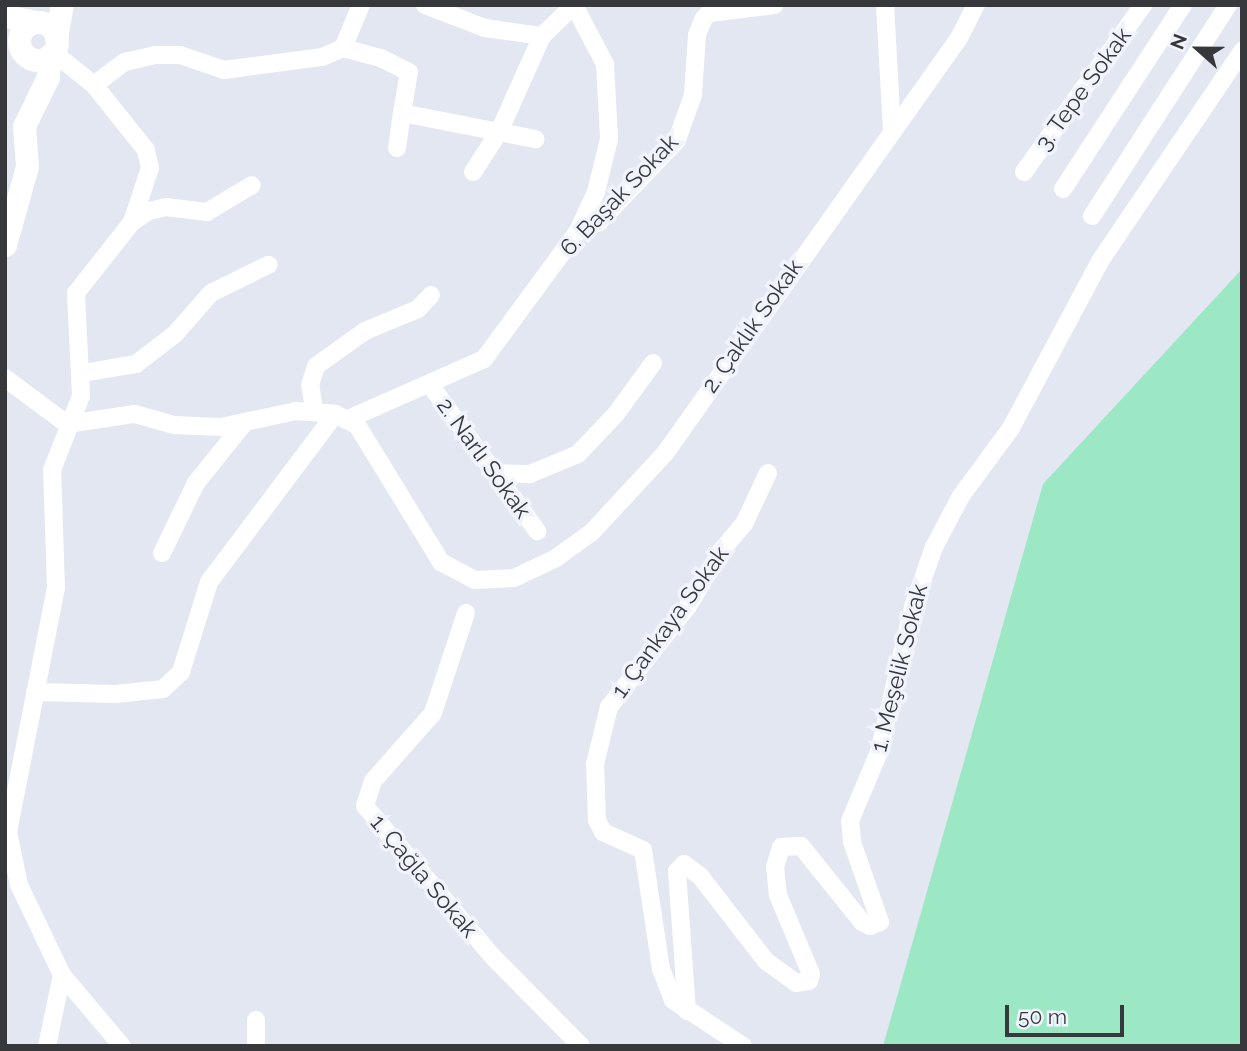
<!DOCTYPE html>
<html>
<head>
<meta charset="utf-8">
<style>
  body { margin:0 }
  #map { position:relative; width:1247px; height:1051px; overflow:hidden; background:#e3e7f2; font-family:Raleway,sans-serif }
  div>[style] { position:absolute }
  .green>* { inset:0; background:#9ce8c5 }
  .minor>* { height:18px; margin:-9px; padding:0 9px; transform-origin:9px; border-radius:9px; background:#fff }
  .major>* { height:23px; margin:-11.5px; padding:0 11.5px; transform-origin:11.5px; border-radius:11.5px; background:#fff }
  .major>.ring { margin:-11.5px; padding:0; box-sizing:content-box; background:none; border:23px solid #fff; border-radius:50% }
  span { translate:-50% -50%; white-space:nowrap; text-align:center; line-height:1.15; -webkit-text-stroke:7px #f1f4fd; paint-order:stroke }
  .street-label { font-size:23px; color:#36383c }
  .frame { position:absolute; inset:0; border:7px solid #36383c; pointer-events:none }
  .north { position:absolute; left:1163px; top:14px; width:70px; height:70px; -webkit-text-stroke:5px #f1f4fd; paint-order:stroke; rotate:291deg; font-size:19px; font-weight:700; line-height:28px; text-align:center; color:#36383c }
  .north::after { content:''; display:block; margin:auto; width:24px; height:32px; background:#36383c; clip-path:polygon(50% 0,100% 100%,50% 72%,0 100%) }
  .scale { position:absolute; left:1005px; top:1005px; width:119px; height:32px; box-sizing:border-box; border:4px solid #36383c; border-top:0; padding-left:9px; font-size:21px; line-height:24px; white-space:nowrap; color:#36383c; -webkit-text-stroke:5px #f1f4fd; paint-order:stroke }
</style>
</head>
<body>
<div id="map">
  <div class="green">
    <div style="clip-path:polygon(1242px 269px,1242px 1046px,883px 1046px,1043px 484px)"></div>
  </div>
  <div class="minor">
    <div style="left:425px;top:5px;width:64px;rotate:21deg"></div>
    <div style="left:485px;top:28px;width:58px;rotate:8deg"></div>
    <div style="left:542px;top:36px;width:45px;rotate:-44.1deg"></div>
    <div style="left:574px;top:5px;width:67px;rotate:62.3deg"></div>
    <div style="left:605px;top:64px;width:75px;rotate:86.9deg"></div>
    <div style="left:609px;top:139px;width:55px;rotate:103.8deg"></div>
    <div style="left:596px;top:192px;width:43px;rotate:114.8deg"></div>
    <div style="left:885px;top:5px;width:125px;rotate:86.8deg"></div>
    <div style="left:343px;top:48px;width:39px;rotate:15deg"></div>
    <div style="left:381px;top:58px;width:31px;rotate:27deg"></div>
    <div style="left:409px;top:72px;width:42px;rotate:99.7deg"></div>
    <div style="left:402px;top:113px;width:136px;rotate:11.1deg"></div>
    <div style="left:94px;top:85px;width:39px;rotate:-37deg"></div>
    <div style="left:125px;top:62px;width:32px;rotate:-13deg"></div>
    <div style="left:156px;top:55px;width:24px"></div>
    <div style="left:180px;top:55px;width:46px;rotate:18.8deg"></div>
    <div style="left:224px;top:70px;width:99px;rotate:-7.6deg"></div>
    <div style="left:322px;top:57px;width:23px;rotate:-23deg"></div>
    <div style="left:343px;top:48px;width:47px;rotate:-67.3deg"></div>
    <div style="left:397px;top:148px;width:35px;rotate:-82deg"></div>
    <div style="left:473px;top:172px;width:48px;rotate:-57deg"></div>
    <div style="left:499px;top:132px;width:105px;rotate:-65.9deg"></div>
    <div style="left:1024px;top:172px;width:205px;rotate:-54.5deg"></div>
    <div style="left:1063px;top:189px;width:220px;rotate:-56.9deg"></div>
    <div style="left:1092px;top:216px;width:251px;rotate:-57.2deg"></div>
    <div style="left:132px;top:222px;width:20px;rotate:-33deg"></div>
    <div style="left:149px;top:211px;width:17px;rotate:-13deg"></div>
    <div style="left:166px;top:207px;width:41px;rotate:7deg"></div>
    <div style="left:207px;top:212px;width:52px;rotate:-31deg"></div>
    <div style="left:83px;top:373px;width:54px;rotate:-9.6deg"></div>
    <div style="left:136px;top:364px;width:49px;rotate:-37.6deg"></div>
    <div style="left:175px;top:334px;width:55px;rotate:-48.7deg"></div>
    <div style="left:211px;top:293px;width:64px;rotate:-26.2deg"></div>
    <div style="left:5px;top:378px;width:77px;rotate:36.6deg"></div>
    <div style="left:67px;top:424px;width:69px;rotate:-8.4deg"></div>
    <div style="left:135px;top:414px;width:41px;rotate:15.8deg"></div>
    <div style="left:174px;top:425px;width:47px;rotate:2.4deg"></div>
    <div style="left:221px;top:427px;width:77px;rotate:-12deg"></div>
    <div style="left:296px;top:411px;width:39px;rotate:4deg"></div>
    <div style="left:335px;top:414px;width:25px;rotate:27deg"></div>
    <div style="left:357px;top:425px;width:161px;rotate:58.5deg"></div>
    <div style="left:441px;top:562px;width:38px;rotate:28deg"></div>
    <div style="left:475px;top:580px;width:39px;rotate:-3deg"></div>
    <div style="left:514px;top:578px;width:47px;rotate:-25.5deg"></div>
    <div style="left:556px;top:558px;width:44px;rotate:-35.8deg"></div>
    <div style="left:592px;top:532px;width:109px;rotate:-47.2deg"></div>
    <div style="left:666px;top:452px;width:507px;rotate:-54.71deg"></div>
    <div style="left:959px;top:38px;width:37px;rotate:-63deg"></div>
    <div style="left:431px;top:386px;width:180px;rotate:53.8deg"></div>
    <div style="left:314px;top:409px;width:24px;rotate:-99deg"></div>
    <div style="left:310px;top:385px;width:20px;rotate:-72deg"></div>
    <div style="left:316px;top:366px;width:60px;rotate:-35.5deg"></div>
    <div style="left:365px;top:331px;width:57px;rotate:-22.5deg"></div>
    <div style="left:418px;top:309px;width:19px;rotate:-47deg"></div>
    <div style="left:346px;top:420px;width:151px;rotate:-23.8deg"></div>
    <div style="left:484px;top:359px;width:159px;rotate:-53.7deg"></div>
    <div style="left:578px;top:231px;width:23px;rotate:-23deg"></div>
    <div style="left:599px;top:222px;width:113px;rotate:-46.4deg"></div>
    <div style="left:677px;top:140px;width:48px;rotate:-70.4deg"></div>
    <div style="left:693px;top:95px;width:60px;rotate:-86.2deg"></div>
    <div style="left:697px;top:35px;width:18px;rotate:-68deg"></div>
    <div style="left:704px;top:18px;width:7px;rotate:-45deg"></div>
    <div style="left:709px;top:13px;width:66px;rotate:-6.9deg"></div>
    <div style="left:496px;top:473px;width:34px;rotate:2deg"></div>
    <div style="left:530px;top:474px;width:52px;rotate:-22.6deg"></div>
    <div style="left:578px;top:454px;width:55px;rotate:-46.5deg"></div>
    <div style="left:616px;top:414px;width:63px;rotate:-54deg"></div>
    <div style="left:162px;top:553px;width:78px;rotate:-64.1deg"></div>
    <div style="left:196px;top:483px;width:78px;rotate:-51.2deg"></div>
    <div style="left:466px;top:613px;width:105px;rotate:108.3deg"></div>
    <div style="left:433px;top:713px;width:91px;rotate:131.4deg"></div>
    <div style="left:373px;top:781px;width:26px;rotate:108deg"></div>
    <div style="left:365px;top:806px;width:198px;rotate:49.7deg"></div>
    <div style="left:493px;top:957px;width:125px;rotate:45.3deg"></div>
    <div style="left:35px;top:692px;width:81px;rotate:1.4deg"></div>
    <div style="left:116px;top:694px;width:47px;rotate:-6.1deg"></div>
    <div style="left:163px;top:689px;width:25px;rotate:-43deg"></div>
    <div style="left:181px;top:672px;width:94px;rotate:-72.7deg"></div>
    <div style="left:209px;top:582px;width:210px;rotate:-53.1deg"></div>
    <div style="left:62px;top:975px;width:93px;rotate:49.8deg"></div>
    <div style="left:687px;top:1011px;width:140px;rotate:-94.1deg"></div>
    <div style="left:677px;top:871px;width:10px;rotate:-45deg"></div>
    <div style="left:684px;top:864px;width:20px;rotate:37deg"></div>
    <div style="left:700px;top:876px;width:108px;rotate:52.2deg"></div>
    <div style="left:766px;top:961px;width:37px;rotate:36deg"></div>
    <div style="left:796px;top:983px;width:13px;rotate:-9deg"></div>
    <div style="left:809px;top:981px;width:7px;rotate:-74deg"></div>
    <div style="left:811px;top:974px;width:86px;rotate:-112.7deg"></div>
    <div style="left:778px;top:895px;width:28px;rotate:-96deg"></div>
    <div style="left:775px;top:867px;width:21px;rotate:-73deg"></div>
    <div style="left:781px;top:847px;width:20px;rotate:-3deg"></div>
    <div style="left:801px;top:846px;width:97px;rotate:51.2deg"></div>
    <div style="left:862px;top:922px;width:9px;rotate:27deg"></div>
    <div style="left:870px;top:926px;width:11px;rotate:-22deg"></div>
    <div style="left:880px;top:922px;width:85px;rotate:-109.3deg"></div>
    <div style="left:852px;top:842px;width:21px;rotate:-95deg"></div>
    <div style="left:850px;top:821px;width:75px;rotate:-67.2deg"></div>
    <div style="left:879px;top:752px;width:149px;rotate:-76.8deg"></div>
    <div style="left:913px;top:607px;width:64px;rotate:-70.7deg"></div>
    <div style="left:934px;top:547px;width:58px;rotate:-62.1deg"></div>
    <div style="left:961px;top:496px;width:84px;rotate:-53.7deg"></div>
    <div style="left:1011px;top:428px;width:189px;rotate:-61.9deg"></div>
    <div style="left:1100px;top:261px;width:254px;rotate:-55.9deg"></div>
    <div style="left:256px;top:1020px;width:26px;rotate:90deg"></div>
    <div style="left:47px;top:1046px;width:73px;rotate:-78.1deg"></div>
    <div style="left:62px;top:975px;width:100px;rotate:-115.5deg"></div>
    <div style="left:19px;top:885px;width:54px;rotate:-101.7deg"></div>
    <div style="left:8px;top:832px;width:249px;rotate:-78.9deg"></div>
    <div style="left:56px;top:588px;width:118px;rotate:-91.9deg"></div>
    <div style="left:52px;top:470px;width:79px;rotate:-68.6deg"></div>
    <div style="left:81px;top:396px;width:103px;rotate:-92.8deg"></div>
    <div style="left:76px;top:293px;width:90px;rotate:-51.7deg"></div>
    <div style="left:132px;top:222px;width:57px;rotate:-71.6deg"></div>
    <div style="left:150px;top:168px;width:18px;rotate:-103deg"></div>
    <div style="left:146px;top:150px;width:83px;rotate:-128.7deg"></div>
    <div style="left:94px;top:85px;width:53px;rotate:-141.2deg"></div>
    <div style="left:743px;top:1046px;width:84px;rotate:-146.7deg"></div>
    <div style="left:673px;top:1000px;width:33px;rotate:-111deg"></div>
    <div style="left:661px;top:969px;width:120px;rotate:-98.6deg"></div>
    <div style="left:643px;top:850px;width:44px;rotate:-155.8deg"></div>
    <div style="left:603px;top:832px;width:13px;rotate:-117deg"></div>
    <div style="left:597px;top:820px;width:56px;rotate:-92deg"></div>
    <div style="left:595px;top:764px;width:59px;rotate:-76.2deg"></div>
    <div style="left:609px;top:707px;width:128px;rotate:-52deg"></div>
    <div style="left:688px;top:606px;width:64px;rotate:-59deg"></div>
    <div style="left:721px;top:551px;width:38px;rotate:-50deg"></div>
    <div style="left:745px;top:522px;width:54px;rotate:-64.9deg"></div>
  </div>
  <div class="major">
    <div style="left:5px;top:16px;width:32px;rotate:11deg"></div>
    <div class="ring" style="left:19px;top:22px;width:15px;height:15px"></div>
    <div style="left:56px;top:38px;width:34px;rotate:-80deg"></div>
    <div style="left:5px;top:245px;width:82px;rotate:-74.4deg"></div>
    <div style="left:27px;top:166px;width:40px;rotate:-94.3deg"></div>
    <div style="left:24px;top:126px;width:55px;rotate:-63.9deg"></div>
    <div style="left:48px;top:77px;width:21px;rotate:-87deg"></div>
  </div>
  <div class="street-label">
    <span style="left:1083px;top:89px;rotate:-54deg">3. Tepe Sokak</span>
    <span style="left:619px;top:195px;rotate:-46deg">6. Başak Sokak</span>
    <span style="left:752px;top:326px;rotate:-55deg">2. Çaklık Sokak</span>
    <span style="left:484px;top:458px;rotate:54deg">2. Narlı Sokak</span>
    <span style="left:670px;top:622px;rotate:-54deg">1. Çankaya Sokak</span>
    <span style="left:899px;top:668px;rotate:-76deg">1. Meşelik Sokak</span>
    <span style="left:424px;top:876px;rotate:50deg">1. Çağla Sokak</span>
  </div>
  <div class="frame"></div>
  <div class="north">N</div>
  <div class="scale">50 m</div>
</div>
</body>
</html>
